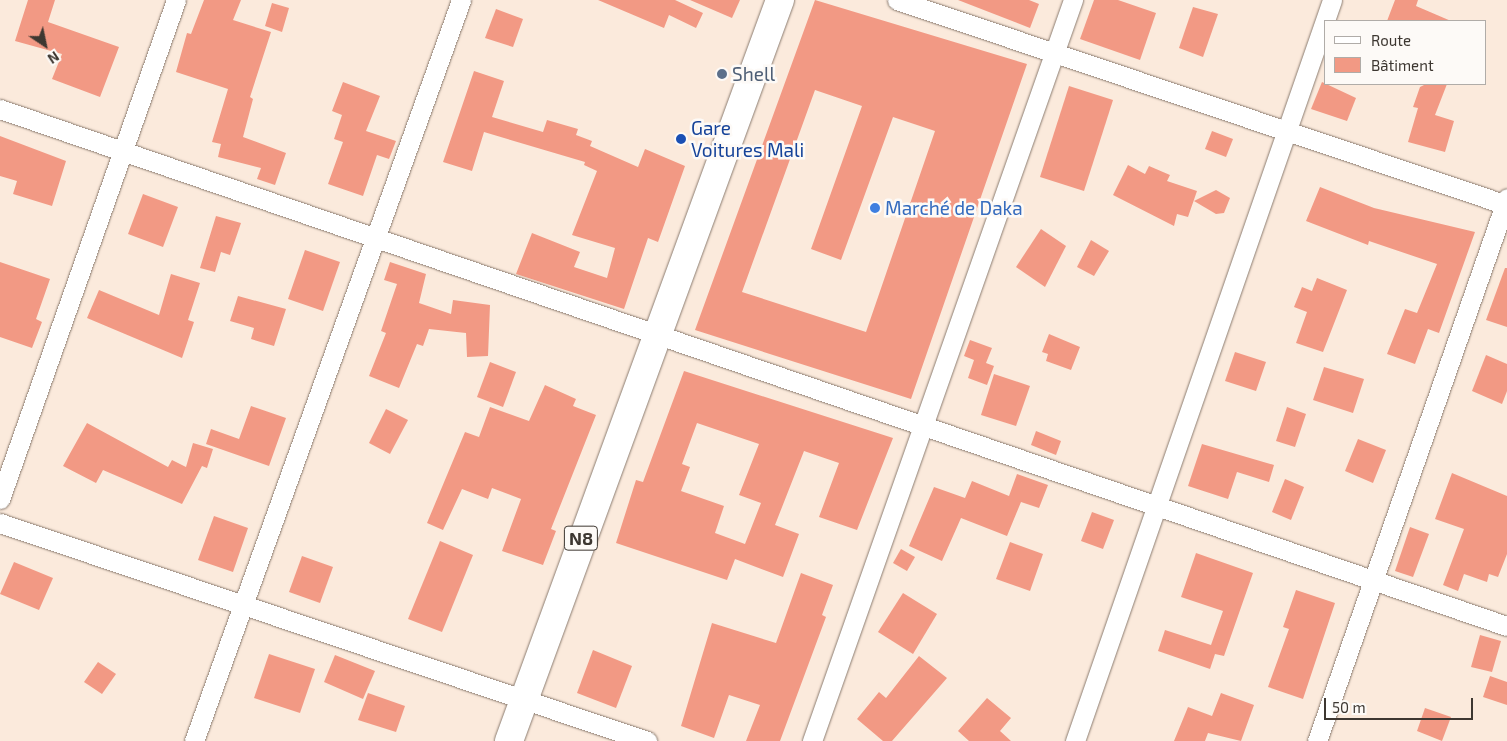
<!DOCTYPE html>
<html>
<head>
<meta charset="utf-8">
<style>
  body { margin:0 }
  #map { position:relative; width:1507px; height:741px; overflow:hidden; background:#fbeadc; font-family:"Exo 2",sans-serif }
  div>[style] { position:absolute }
  .building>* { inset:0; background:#f29984 }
  .roads { filter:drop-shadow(0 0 1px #8b7c70) drop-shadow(0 0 1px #8b7c70) }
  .street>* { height:19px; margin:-9.5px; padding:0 9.5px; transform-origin:9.5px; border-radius:9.5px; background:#fff }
  .primary>* { height:28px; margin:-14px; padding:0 14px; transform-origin:14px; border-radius:14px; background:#fff }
  .dots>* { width:14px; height:14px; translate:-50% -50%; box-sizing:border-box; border:2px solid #fdfaf7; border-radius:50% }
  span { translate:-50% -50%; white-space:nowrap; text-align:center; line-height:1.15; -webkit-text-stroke:5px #fdfaf7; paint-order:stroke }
  .shield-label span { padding:1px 4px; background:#fdfaf7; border:1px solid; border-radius:4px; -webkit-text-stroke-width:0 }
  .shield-label { font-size:18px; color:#3d3731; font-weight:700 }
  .service-label { font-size:19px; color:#4e5e75 }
  .left { translate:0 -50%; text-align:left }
  .transit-label { font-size:19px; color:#164399 }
  .shop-label { font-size:19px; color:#366cbe }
  .legend { position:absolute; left:1324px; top:20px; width:162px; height:65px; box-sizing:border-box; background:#fdfaf7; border:1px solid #b0aca8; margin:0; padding:6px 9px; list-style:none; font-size:15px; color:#3d3731 }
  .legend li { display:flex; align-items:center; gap:10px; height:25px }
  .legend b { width:25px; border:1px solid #b0aca8 }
  .north { position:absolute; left:20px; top:20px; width:50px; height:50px; -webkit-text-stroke:4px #fdfaf7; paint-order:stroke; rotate:146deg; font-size:14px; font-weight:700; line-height:20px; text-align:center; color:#3d3731 }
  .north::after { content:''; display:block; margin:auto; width:18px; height:22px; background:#3d3731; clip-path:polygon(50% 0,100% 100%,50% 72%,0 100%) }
  .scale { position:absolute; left:1324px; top:698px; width:149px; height:22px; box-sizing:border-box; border:2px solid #3d3731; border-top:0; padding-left:6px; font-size:15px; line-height:18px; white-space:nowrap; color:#3d3731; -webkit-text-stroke:4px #fdfaf7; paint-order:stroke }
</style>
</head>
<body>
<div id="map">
  <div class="building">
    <div style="clip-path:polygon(28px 0,55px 0,48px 22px,119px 47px,100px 97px,52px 79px,62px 54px,15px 41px)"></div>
    <div style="clip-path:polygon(204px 0,241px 0,233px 20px,271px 32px,250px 97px,253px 99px,243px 137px,286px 153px,275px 185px,257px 179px,261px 168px,218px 157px,221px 144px,212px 142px,228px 89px,176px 72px,187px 33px,191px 34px)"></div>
    <div style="clip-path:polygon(598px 0,675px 0,703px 13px,696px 28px,669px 15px,664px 28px)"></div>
    <div style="clip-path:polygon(690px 0,740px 0,732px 18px)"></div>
    <div style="clip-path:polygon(evenodd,815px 0,1027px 64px,911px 399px,695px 330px,815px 0,815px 90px,862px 106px,811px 249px,841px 260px,893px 117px,935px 131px,866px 332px,742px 292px,815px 90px)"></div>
    <div style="clip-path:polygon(958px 0,1029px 0,1039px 4px,1030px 28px)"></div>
    <div style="clip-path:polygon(1094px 0,1118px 0,1156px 13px,1140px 60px,1080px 39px)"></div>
    <div style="clip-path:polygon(1395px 0,1418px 0,1416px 6px,1451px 21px,1387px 21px)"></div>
    <div style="clip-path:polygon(272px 3px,289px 8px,282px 32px,265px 26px)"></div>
    <div style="clip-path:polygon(1193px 7px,1218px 14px,1203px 57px,1179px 48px)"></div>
    <div style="clip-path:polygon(496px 9px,523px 19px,513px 47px,485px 38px)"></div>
    <div style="clip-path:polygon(474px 71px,504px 81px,492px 117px,543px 132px,547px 120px,578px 129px,576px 135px,592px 141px,590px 146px,638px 167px,645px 149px,685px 166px,658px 242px,648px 238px,624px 309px,516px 274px,532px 233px,580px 252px,574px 267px,607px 278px,615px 248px,572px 235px,597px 171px,584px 165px,585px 162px,484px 132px,472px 171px,443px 162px)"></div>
    <div style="clip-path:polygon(343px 82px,380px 96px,366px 131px,396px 141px,389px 159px,377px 155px,363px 196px,328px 184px,343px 142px,334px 139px,342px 115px,332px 111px)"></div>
    <div style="clip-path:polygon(1322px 82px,1356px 98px,1347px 121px,1311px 109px)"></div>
    <div style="clip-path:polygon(1426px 84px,1447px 84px,1435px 115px,1454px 121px,1445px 152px,1408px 142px,1418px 108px,1413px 107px,1420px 87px)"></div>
    <div style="clip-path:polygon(1069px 86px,1113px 100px,1084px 191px,1040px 177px)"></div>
    <div style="clip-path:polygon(1212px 131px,1233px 139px,1226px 157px,1205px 149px)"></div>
    <div style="clip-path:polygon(0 136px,66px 161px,52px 206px,13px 194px,17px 181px,0 176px)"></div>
    <div style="clip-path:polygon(1128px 165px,1145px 174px,1149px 166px,1170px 175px,1167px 181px,1197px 191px,1188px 217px,1177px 214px,1174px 226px,1113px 195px)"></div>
    <div style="clip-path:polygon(1320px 187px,1374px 208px,1475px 232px,1439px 333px,1428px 329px,1415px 364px,1387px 354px,1405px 309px,1417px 313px,1437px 264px,1369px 241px,1368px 245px,1306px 221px)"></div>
    <div style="clip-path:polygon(1216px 190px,1230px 198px,1224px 213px,1216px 214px,1194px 201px)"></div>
    <div style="clip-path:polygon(143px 194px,178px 207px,163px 247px,128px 234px)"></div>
    <div style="clip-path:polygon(216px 216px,241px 223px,230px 255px,221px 252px,215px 272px,200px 268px)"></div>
    <div style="clip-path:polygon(1041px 229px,1066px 246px,1045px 287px,1016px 267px)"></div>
    <div style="clip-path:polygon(1091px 240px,1109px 251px,1094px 276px,1077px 267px)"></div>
    <div style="clip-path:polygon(305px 250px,340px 262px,323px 311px,288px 299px)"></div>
    <div style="clip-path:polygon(0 262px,50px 279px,36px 319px,42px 322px,32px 348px,0 337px)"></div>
    <div style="clip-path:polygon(390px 262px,426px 274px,419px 303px,451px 314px,453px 300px,490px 305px,488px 356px,467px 357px,466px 333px,429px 329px,423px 346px,417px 344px,399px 388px,369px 376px,386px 333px,381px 331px,397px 284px,384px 280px)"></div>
    <div style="clip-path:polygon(1505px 268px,1507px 268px,1507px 327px,1486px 320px)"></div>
    <div style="clip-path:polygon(171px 274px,200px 283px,188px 320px,194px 322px,182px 358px,87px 318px,99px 290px,159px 315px)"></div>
    <div style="clip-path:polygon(1317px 278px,1347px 290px,1323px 352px,1296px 343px,1307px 312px,1294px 307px,1302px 287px,1312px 291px)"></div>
    <div style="clip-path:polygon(238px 296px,286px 309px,274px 346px,251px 339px,254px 328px,230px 321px)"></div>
    <div style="clip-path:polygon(1049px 334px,1080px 347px,1071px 370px,1046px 361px,1048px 354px,1042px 352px)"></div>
    <div style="clip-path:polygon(970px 340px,992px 348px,986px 363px,994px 366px,987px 385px,968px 378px,974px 360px,964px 356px)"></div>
    <div style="clip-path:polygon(1235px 352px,1266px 362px,1256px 391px,1225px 381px)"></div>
    <div style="clip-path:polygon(1486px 355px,1507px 364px,1507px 391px,1502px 404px,1472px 391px)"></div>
    <div style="clip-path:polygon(490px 362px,516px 372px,503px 407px,477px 397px)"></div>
    <div style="clip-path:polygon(1324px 367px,1364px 379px,1353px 413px,1313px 400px)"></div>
    <div style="clip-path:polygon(evenodd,684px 371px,893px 438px,857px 530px,819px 517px,839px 463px,804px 451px,775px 525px,799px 534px,783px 577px,735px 559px,727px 580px,616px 543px,636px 480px,643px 482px,684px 371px,697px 423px,759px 444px,739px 495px,761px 503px,745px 544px,715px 533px,724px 506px,681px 491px,690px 467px,682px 464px,697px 423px)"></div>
    <div style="clip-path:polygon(994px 374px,1030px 386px,1016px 426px,981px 415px)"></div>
    <div style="clip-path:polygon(545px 385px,576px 399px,573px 406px,596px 415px,551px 529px,556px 531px,543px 565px,502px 551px,521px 499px,492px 488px,488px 499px,462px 489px,443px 530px,427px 523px,465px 432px,479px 437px,490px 407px,529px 421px)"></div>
    <div style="clip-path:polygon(251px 406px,286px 418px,269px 466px,206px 444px,211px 429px,239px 439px)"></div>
    <div style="clip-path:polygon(1287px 407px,1306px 414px,1295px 447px,1276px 441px)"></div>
    <div style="clip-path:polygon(386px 409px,408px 420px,390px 454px,369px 443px)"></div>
    <div style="clip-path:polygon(87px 423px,168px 467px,172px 460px,186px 467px,193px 443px,213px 449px,207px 468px,202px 466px,182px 504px,103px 470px,96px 483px,63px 466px)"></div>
    <div style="clip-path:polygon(1036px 431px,1061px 441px,1056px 455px,1031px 445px)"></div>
    <div style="clip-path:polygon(1358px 439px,1386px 450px,1373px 483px,1345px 471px)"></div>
    <div style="clip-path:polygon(1202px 444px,1274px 465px,1269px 482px,1237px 472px,1228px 499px,1188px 486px)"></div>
    <div style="clip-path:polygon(1452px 473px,1507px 496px,1507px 554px,1498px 577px,1489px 574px,1487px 582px,1464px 574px,1458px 591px,1443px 585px,1464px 529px,1435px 519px)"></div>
    <div style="clip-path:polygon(1017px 474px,1048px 485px,1039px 508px,1021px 502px,1007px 536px,961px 518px,942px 561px,909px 546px,934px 487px,965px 498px,972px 481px,1009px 496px)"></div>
    <div style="clip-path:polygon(1285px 479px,1304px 487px,1291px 520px,1272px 512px)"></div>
    <div style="clip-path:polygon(1092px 512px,1114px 520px,1103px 549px,1081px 541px)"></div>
    <div style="clip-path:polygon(214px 516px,248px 528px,233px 572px,198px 560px)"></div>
    <div style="clip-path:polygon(1410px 527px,1429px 534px,1413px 577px,1395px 571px)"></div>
    <div style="clip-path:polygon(440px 541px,473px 555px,442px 632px,408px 619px)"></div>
    <div style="clip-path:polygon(1010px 542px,1043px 554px,1030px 591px,996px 579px)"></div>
    <div style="clip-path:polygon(901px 549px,915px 557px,907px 571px,893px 563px)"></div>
    <div style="clip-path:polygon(1196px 553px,1253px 573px,1224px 656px,1215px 654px,1210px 669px,1158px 651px,1165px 630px,1211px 645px,1223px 611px,1181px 597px)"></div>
    <div style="clip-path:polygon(302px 556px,333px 567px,320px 603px,289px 592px)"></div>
    <div style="clip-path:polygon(14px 562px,53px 578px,39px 610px,0 594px)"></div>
    <div style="clip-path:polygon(801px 573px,833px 585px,822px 615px,826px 617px,780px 741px,746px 741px,760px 705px,729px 695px,714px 738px,681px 726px,712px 623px,776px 643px)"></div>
    <div style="clip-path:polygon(1296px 590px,1335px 603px,1303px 699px,1268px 687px,1289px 629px,1283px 627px)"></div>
    <div style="clip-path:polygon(903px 593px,937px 614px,913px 654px,878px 632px)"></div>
    <div style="clip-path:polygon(1480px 635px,1501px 641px,1492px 672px,1471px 667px)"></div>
    <div style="clip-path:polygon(593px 650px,632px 666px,616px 708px,577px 693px)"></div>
    <div style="clip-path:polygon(269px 654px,315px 669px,300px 713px,254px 698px)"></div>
    <div style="clip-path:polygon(335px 655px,375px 671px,363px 699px,324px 682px)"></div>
    <div style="clip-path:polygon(919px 656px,947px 678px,892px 741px,883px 741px,857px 719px,879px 692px,886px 698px)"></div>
    <div style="clip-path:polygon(98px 662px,116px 674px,102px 694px,84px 682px)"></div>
    <div style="clip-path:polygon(1490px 676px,1507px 682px,1507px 705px,1483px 697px)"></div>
    <div style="clip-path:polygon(368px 693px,405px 706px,396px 732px,358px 720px)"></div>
    <div style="clip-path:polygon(1221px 693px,1254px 705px,1241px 741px,1208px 733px,1205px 741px,1174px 741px,1188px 707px,1212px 716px)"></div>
    <div style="clip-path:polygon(987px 698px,1011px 718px,1000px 731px,1011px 741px,969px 741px,958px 731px)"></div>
    <div style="clip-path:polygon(1425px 708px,1451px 717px,1442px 741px,1417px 731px)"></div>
  </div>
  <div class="roads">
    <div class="street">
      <div style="left:897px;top:0;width:644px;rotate:18.58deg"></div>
      <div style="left:0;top:109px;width:1593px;rotate:18.94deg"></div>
      <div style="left:0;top:499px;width:529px;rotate:-70.57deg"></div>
      <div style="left:0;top:523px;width:683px;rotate:18.62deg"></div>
      <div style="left:194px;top:741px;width:788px;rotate:-70.18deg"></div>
      <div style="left:812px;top:741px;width:786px;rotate:-70.6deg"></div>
      <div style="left:1075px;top:741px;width:784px;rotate:-70.87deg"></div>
      <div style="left:1317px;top:741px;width:575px;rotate:-70.71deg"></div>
    </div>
    <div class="primary">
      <div style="left:509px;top:741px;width:789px;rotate:-69.91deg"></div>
    </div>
  </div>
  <div class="dots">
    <div style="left:722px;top:74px;background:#5c6f8a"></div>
    <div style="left:681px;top:139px;background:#1a4fb4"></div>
    <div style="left:875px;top:208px;background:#3f7fe0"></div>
  </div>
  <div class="shield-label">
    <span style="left:581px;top:538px">N8</span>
  </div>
  <div class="service-label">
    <span class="left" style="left:732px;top:74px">Shell</span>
  </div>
  <div class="transit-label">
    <span class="left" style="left:691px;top:139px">Gare<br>Voitures Mali</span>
  </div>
  <div class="shop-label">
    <span class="left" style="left:885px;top:208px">Marché de Daka</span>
  </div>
  <ul class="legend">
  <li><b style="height:6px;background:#fff"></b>Route</li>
  <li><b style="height:14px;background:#f29984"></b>Bâtiment</li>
  </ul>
  <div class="north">N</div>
  <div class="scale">50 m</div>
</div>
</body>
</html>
